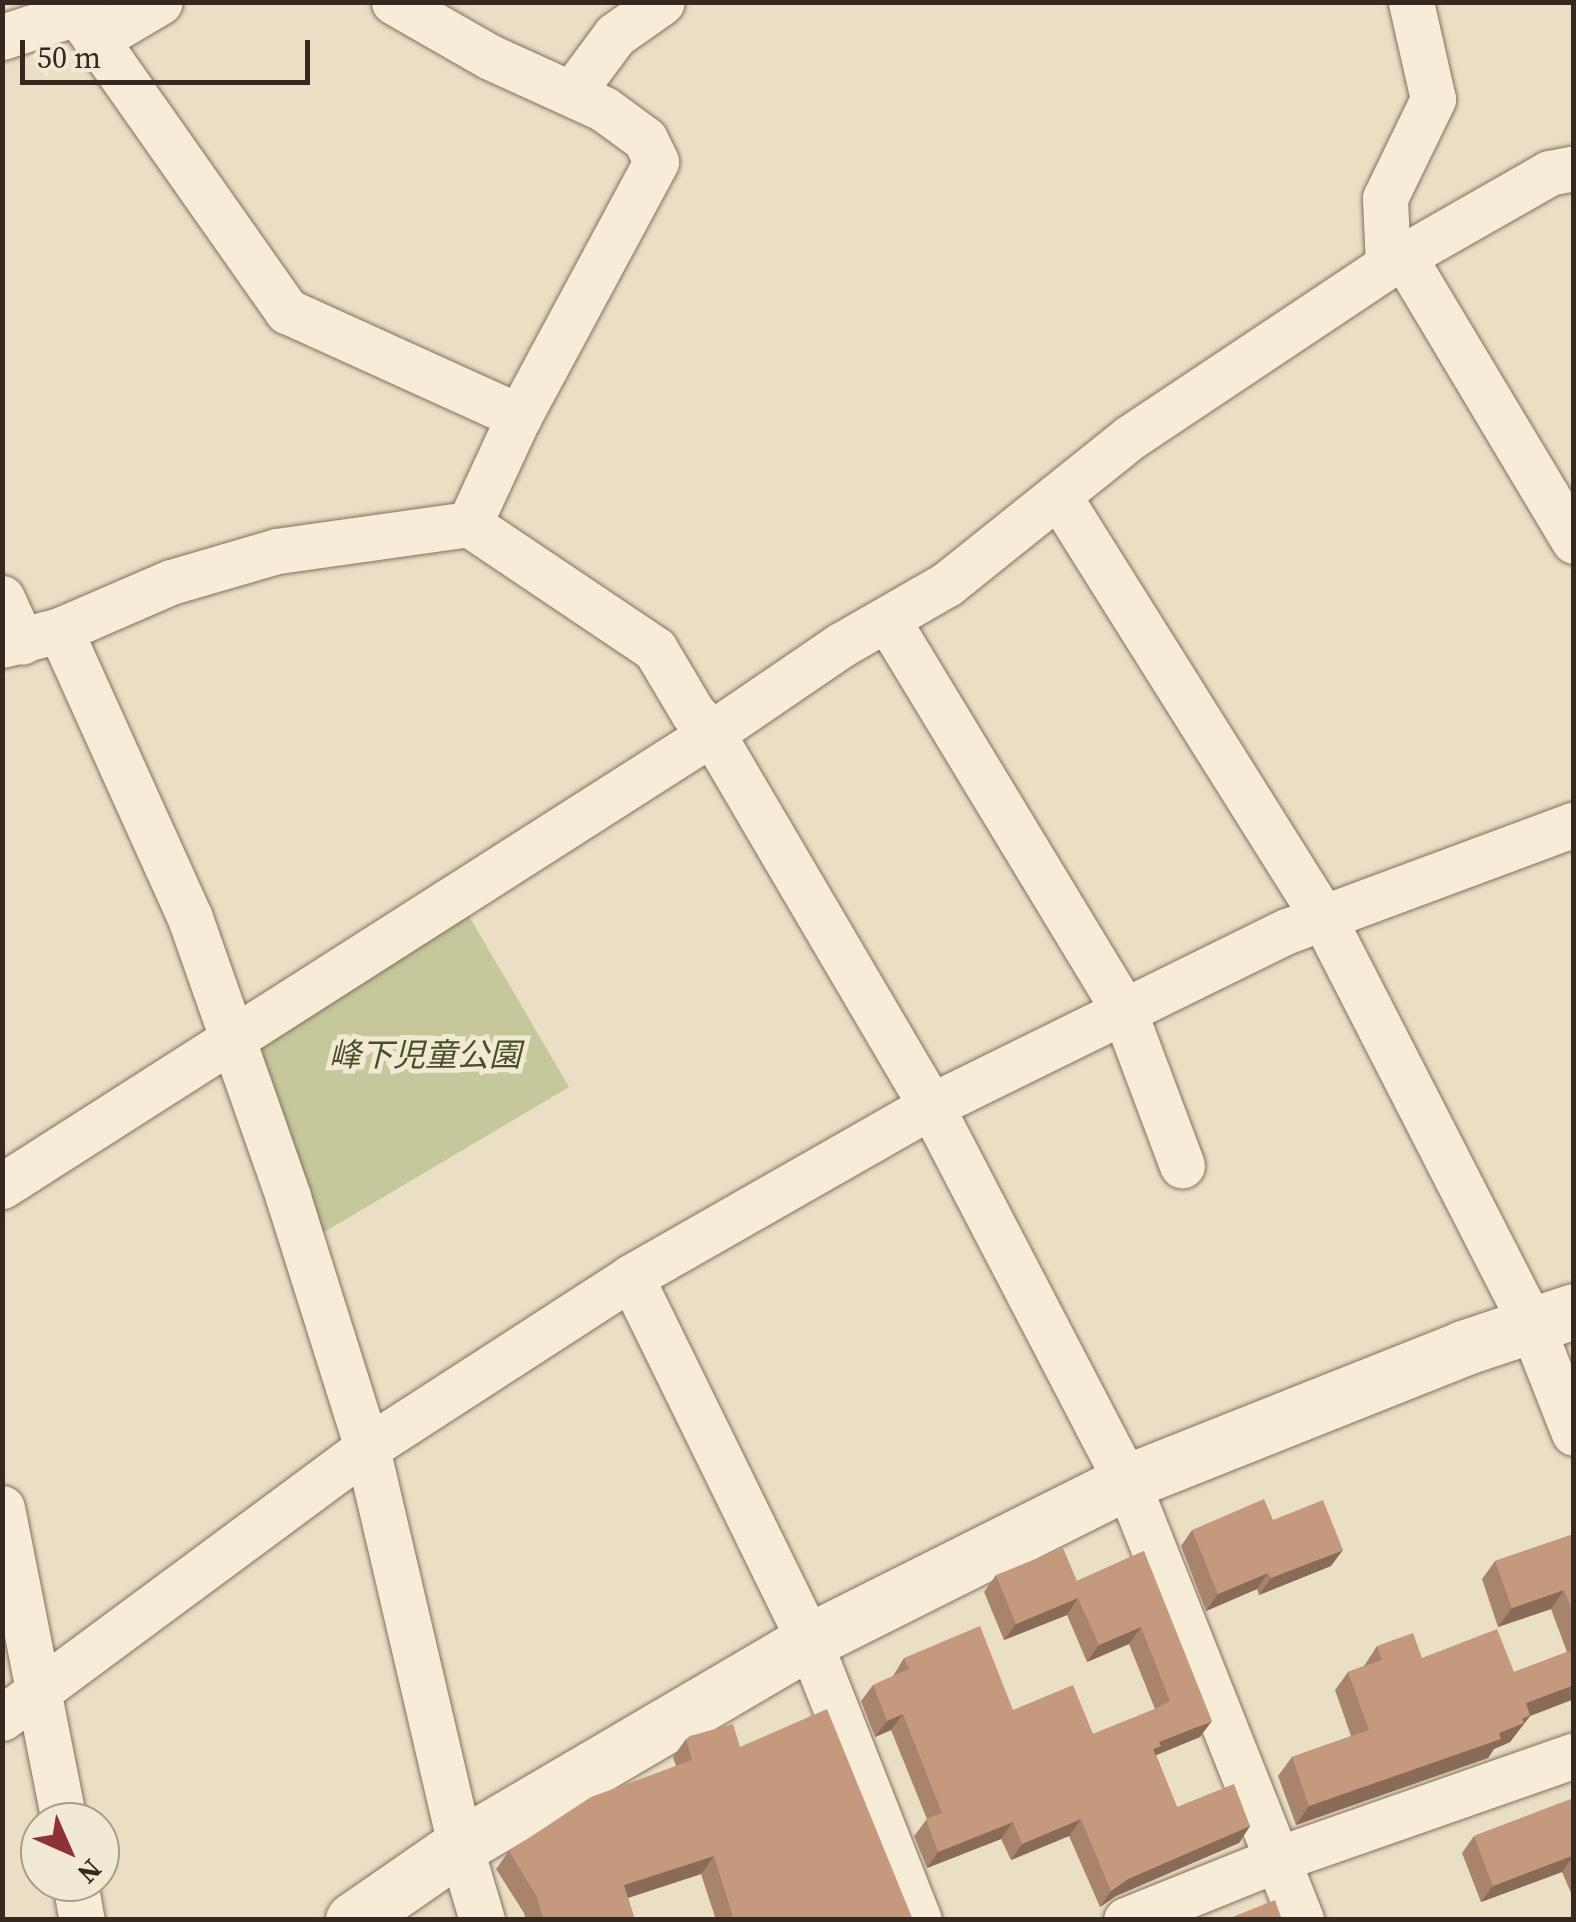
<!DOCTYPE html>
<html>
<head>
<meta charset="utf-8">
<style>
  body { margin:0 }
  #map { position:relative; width:1576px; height:1922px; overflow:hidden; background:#eadec5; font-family:"Source Serif 4","Noto Sans JP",serif }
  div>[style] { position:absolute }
  .green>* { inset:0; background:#c4c89a }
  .roads { filter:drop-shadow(0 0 2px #84705d) drop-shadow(0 0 2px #84705d) }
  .minor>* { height:45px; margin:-22.5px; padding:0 22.5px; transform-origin:22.5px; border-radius:22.5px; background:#f6ecd8 }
  .tertiary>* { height:55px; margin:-27.5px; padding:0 27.5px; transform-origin:27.5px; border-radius:27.5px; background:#f6ecd8 }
  .wall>* { inset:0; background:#a9846c }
  .shaded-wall>* { inset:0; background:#8a6b58 }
  .building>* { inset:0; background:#c5997e }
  span { translate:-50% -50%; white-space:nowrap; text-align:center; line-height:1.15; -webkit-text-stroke:10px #f2e9d4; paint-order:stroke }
  .park-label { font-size:32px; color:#475028; font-style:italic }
  .frame { position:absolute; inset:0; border:5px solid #35291f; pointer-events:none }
  .north { position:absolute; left:20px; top:1802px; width:100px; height:100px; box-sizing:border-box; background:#f2e9d4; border:2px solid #a69c8c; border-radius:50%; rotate:135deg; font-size:28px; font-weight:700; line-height:40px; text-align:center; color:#35291f }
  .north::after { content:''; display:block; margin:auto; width:35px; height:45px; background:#8e3236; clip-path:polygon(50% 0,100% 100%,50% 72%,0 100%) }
  .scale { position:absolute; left:20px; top:40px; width:290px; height:45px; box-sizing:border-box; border:5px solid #35291f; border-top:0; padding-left:12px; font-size:30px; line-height:35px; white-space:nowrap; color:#35291f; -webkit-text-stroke:8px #f2e9d4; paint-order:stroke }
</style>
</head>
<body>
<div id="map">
  <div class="green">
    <div style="clip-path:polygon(466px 911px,569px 1087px,321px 1234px,255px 1057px,262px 1036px)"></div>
  </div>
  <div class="roads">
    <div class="minor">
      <div style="left:394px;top:2px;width:111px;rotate:29.8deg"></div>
      <div style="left:490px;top:57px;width:125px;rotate:24.5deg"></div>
      <div style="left:604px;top:109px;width:51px;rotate:36.2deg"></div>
      <div style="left:645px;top:139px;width:25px;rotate:64deg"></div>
      <div style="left:656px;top:162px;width:289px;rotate:118.3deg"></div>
      <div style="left:519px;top:416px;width:119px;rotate:114.8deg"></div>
      <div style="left:83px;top:21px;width:355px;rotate:54.9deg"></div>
      <div style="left:287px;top:311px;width:255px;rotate:24.4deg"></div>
      <div style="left:2px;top:37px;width:68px;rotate:-17.9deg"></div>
      <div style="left:67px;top:16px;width:49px;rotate:15.5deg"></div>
      <div style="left:114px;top:29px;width:53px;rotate:-30.4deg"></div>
      <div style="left:572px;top:93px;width:72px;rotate:-53.4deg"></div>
      <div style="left:615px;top:35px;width:57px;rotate:-35.1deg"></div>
      <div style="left:1404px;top:257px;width:331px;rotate:59.1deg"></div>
      <div style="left:1388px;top:265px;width:67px;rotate:-92.6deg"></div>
      <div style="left:1385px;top:198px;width:110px;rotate:-64.1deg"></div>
      <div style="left:1433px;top:99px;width:99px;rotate:-102.8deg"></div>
      <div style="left:1058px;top:495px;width:498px;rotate:57.9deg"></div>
      <div style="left:1323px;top:917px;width:457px;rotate:62.9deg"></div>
      <div style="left:1531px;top:1324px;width:117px;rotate:68.5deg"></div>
      <div style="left:2px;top:598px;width:48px;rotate:65.6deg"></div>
      <div style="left:887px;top:619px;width:458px;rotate:58.8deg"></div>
      <div style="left:1124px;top:1011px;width:165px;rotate:69.4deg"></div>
      <div style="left:60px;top:630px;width:316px;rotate:65.7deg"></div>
      <div style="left:190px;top:918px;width:296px;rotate:70.6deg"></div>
      <div style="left:288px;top:1197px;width:263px;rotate:72.5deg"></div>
      <div style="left:367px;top:1448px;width:409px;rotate:76.8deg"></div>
      <div style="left:460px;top:1846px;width:77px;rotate:73.4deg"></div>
      <div style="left:2px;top:645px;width:60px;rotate:-14.5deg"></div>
      <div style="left:60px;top:630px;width:121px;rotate:-23.4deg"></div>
      <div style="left:171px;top:582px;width:110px;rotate:-16.3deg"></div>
      <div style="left:277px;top:551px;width:194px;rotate:-8deg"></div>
      <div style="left:469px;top:524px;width:224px;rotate:33.9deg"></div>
      <div style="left:655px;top:649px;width:74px;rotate:59.3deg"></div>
      <div style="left:693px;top:713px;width:28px;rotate:46deg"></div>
      <div style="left:712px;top:733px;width:433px;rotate:59.6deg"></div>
      <div style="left:931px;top:1106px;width:424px;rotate:62.5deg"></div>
      <div style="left:1127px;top:1482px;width:471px;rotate:68.3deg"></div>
      <div style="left:2px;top:1186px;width:842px;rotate:-32.54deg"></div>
      <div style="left:712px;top:733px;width:156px;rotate:-34.3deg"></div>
      <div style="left:841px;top:645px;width:122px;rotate:-29.9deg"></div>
      <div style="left:947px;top:584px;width:233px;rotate:-38.7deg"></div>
      <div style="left:1129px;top:438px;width:311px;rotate:-33.7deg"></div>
      <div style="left:1388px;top:265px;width:185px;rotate:-29.7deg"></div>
      <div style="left:1549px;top:173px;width:25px;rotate:-11deg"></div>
      <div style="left:631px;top:1277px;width:405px;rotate:63.9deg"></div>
      <div style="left:809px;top:1641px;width:300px;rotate:68.5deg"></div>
      <div style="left:2px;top:1508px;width:320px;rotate:78.8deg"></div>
      <div style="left:2px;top:1718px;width:454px;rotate:-36.5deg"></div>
      <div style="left:367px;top:1448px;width:315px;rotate:-32.9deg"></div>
      <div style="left:631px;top:1277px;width:345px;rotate:-29.7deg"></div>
      <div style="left:931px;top:1106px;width:397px;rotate:-26.2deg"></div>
      <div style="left:1287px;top:931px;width:306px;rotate:-20.4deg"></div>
      <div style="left:75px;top:1882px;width:39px;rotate:80deg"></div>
      <div style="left:1126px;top:1920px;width:161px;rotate:-21.9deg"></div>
      <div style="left:1275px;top:1860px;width:317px;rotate:-19.3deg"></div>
    </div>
    <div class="tertiary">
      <div style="left:353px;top:1920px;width:130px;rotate:-34.7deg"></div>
      <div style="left:460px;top:1846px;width:405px;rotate:-30.4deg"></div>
      <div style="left:809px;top:1641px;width:356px;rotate:-26.6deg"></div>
      <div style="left:1127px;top:1482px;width:362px;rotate:-21.7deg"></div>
      <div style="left:1463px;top:1348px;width:117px;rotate:-18.4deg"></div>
    </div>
  </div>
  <div class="wall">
    <div style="clip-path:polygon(1273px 1520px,1331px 1566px,1259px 1595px,1257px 1589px,1206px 1611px,1181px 1546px,1192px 1530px)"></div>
    <div style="clip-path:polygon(1574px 1534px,1574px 1699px,1530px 1716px,1510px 1742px,1494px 1749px,1488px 1758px,1296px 1825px,1278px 1776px,1292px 1757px,1351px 1736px,1335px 1690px,1348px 1672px,1364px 1666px,1377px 1646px,1422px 1658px,1514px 1672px,1567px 1652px,1551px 1609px,1498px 1627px,1482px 1579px,1495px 1561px)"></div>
    <div style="clip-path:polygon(1144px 1551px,1200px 1737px,1156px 1755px,1177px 1807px,1250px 1826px,1239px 1843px,1116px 1896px,1100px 1907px,1069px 1836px,1011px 1860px,1001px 1839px,927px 1868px,914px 1836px,927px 1819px,891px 1730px,875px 1737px,861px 1701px,873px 1685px,893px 1676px,904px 1658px,1013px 1710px,1093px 1734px,1155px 1709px,1129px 1644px,1087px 1662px,1067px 1615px,1004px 1640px,984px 1592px,996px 1575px,1077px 1581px)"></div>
    <div style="clip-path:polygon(686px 1739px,740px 1747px,913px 1920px,716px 1920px,701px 1874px,628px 1898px,635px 1920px,526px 1920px,524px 1913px,496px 1869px,509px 1851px,676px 1766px,673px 1757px)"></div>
    <div style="clip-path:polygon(1574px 1798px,1574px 1900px,1562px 1872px,1481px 1902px,1462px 1853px,1474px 1836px)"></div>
  </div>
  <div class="shaded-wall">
    <div style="clip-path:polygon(1343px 1550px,1331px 1566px,1259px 1595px,1271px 1578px)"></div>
    <div style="clip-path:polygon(1268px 1573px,1257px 1589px,1206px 1611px,1218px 1594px)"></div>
    <div style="clip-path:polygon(1564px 1590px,1551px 1609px,1498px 1627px,1512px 1608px)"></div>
    <div style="clip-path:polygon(1078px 1598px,1067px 1615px,1004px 1640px,1016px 1624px)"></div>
    <div style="clip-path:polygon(1141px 1627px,1129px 1644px,1087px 1662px,1099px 1645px)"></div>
    <div style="clip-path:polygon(1574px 1685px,1574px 1699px,1530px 1716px,1510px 1742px,1494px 1749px,1488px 1758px,1296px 1825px,1309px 1806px,1526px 1703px)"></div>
    <div style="clip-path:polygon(903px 1714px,891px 1730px,875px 1737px,887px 1721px)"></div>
    <div style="clip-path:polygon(1212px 1721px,1200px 1737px,1154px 1756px,1141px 1766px,1159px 1742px)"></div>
    <div style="clip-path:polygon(1081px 1819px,1069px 1836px,1011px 1860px,1022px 1844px)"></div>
    <div style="clip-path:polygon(1013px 1822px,1001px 1839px,927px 1868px,938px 1852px)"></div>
    <div style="clip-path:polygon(1250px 1826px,1239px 1843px,1116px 1896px,1100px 1907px,1111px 1891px,1128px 1879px)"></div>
    <div style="clip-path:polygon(1574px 1855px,1562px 1872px,1481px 1902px,1493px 1886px)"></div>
    <div style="clip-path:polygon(714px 1856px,701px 1874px,612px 1903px,624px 1885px)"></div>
  </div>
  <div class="building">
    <div style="clip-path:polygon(1264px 1499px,1273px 1520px,1323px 1500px,1343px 1550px,1271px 1578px,1268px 1573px,1218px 1594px,1192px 1530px)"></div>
    <div style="clip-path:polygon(1574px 1534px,1574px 1614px,1564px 1590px,1512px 1608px,1495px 1561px)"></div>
    <div style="clip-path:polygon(1063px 1548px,1077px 1581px,1144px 1551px,1212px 1721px,1159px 1742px,1161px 1746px,1153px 1749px,1177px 1807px,1234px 1784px,1250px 1826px,1128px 1879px,1111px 1891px,1081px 1819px,1022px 1844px,1013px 1822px,938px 1852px,926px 1819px,942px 1813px,903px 1714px,887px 1721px,873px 1685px,909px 1669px,904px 1658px,980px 1626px,1013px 1710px,1073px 1685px,1093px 1734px,1153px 1710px,1170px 1701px,1141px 1627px,1099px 1645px,1078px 1598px,1016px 1624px,996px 1575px)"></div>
    <div style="clip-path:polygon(1497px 1629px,1514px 1672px,1574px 1650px,1574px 1685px,1526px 1703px,1530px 1715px,1522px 1719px,1524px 1723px,1499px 1733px,1501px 1739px,1309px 1806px,1292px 1757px,1369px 1730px,1348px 1672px,1382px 1660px,1377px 1646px,1413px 1633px,1422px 1658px)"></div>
    <div style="clip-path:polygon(827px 1709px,913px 1920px,734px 1920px,714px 1856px,624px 1885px,635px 1920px,544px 1920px,536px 1895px,509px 1851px,591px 1797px,692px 1760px,686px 1739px,690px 1736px,733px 1724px,740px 1747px)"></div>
    <div style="clip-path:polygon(1574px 1798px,1574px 1855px,1493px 1886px,1474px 1836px)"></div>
    <div style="clip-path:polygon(1275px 1900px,1282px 1920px,1225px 1920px)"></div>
  </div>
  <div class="park-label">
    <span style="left:425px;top:1055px">峰下児童公園</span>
  </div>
  <div class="frame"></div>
  <div class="north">N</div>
  <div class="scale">50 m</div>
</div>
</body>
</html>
